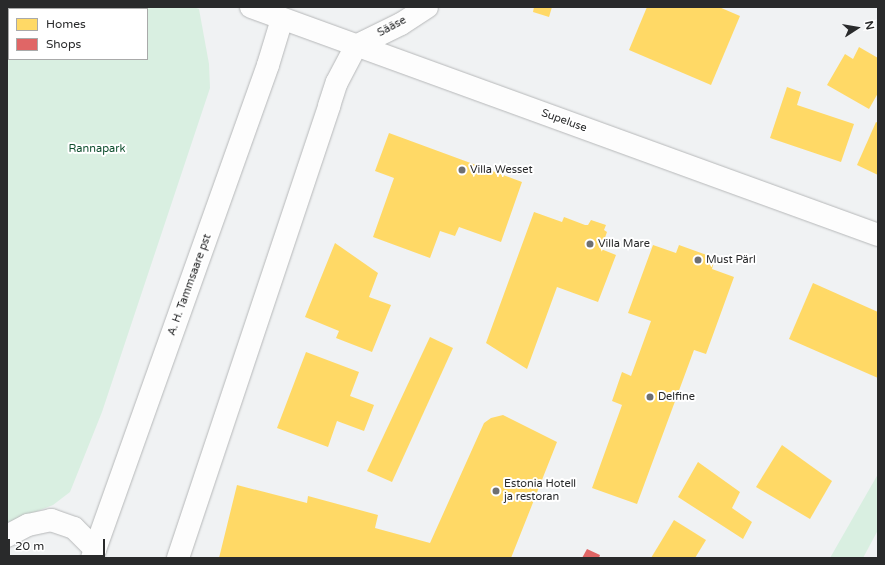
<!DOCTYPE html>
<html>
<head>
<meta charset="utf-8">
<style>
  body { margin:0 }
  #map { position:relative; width:885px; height:565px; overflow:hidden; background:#f0f2f3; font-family:"Varela Round",sans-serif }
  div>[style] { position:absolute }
  .green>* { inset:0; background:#d9efe1 }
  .homes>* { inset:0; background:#ffd966 }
  .shops>* { inset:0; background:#e06666 }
  .roads { filter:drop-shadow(0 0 1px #b6b8b9) drop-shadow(0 0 1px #b6b8b9) }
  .minor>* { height:22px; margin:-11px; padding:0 11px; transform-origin:11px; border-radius:11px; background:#fdfdfd }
  .tertiary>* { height:22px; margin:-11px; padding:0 11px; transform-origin:11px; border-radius:11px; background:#fdfdfd }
  .dots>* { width:11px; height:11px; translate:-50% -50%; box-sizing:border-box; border:2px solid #fff; border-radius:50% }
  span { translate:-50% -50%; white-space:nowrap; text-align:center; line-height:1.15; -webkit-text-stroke:4px #fff; paint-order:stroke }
  .street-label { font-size:11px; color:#292a2b }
  .park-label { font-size:11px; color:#0f4f2f }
  .poi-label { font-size:11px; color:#292a2b }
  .left { translate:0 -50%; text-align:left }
  .frame { position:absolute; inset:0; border:8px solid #292a2b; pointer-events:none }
  .legend { position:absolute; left:8px; top:8px; width:140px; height:52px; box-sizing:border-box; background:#fff; border:1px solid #a9aaaa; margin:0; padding:5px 7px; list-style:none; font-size:12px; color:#292a2b }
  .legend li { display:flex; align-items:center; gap:8px; height:20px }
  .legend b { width:20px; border:1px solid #a9aaaa }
  .north { position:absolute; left:837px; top:8px; width:40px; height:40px; -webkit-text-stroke:3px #fff; paint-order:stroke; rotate:78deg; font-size:11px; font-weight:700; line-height:16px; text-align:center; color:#292a2b }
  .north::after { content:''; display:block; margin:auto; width:14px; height:18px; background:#292a2b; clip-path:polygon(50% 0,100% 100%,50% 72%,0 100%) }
  .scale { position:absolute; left:8px; top:539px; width:97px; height:18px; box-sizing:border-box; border:2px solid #292a2b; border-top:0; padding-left:5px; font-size:12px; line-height:14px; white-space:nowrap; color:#292a2b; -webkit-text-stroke:3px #fff; paint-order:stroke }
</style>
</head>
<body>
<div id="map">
  <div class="green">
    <div style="clip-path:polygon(evenodd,7px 7px,193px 7px,199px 9px,209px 64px,210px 88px,102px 412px,70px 492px,53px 505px,7px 523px,7px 7px,9px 9px,147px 9px,147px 59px,9px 59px,9px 9px)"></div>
    <div style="clip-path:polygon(878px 474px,878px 530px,863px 558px,830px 558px)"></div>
  </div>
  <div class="homes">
    <div style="clip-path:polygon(534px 7px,552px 7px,549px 17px,533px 12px)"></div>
    <div style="clip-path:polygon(647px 7px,719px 7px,740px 16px,711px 85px,629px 50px)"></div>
    <div style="clip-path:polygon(859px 47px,878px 58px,878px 93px,869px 109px,827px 85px,845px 54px,853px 59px)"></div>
    <div style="clip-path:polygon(787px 87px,801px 92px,797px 105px,854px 124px,841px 162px,770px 138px)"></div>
    <div style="clip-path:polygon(876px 122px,878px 123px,878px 175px,857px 165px)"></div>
    <div style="clip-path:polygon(389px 133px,522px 182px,501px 242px,459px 227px,455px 236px,440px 231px,430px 258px,373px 237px,394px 178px,375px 171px)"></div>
    <div style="clip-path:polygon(534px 212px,562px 222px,564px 217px,585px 225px,588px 225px,591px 220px,606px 225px,604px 230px,607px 232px,601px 249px,616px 255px,598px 302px,557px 287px,527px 369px,486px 343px)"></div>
    <div style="clip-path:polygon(335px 243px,378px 273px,369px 297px,391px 305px,372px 352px,336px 338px,339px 331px,305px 317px)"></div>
    <div style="clip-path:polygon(653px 245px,676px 253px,679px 245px,715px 258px,712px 269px,734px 277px,706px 354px,694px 350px,637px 504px,592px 488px,622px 405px,612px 401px,622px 372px,631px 376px,651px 321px,628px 313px)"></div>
    <div style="clip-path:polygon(813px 283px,878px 312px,878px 378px,789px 339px)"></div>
    <div style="clip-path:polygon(430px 337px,453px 348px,392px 482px,367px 471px)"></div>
    <div style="clip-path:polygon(306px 352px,359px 372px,350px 396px,374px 405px,364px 431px,337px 421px,328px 447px,277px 428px)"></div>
    <div style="clip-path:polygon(503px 415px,557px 442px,511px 558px,219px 558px,237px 485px,307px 503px,308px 496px,378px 515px,375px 528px,430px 543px,484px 423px,491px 418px)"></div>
    <div style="clip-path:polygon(782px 445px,832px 481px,810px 519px,756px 487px)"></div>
    <div style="clip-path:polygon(698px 462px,740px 492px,732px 508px,752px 522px,743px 539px,678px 497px)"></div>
    <div style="clip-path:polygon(674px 520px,706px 540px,695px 558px,651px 558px)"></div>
  </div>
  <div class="shops">
    <div style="clip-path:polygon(587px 549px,600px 555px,599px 558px,582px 558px)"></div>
  </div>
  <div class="roads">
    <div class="minor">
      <div style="left:251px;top:7px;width:667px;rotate:19.98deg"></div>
      <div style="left:356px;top:46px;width:50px;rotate:-26.1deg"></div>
      <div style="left:401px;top:24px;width:31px;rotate:-33deg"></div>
      <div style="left:268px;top:65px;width:48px;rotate:-73.1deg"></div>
      <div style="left:329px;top:106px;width:25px;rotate:-72deg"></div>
      <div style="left:337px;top:82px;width:41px;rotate:-62.2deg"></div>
      <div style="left:7px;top:536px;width:24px;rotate:-28deg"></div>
      <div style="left:28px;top:525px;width:24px;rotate:-12deg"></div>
      <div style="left:51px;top:520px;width:24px;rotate:19deg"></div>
      <div style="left:74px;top:528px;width:30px;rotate:45deg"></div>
    </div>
    <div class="tertiary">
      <div style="left:92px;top:558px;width:523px;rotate:-70.35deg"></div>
      <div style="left:178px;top:558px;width:477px;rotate:-71.5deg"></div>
    </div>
  </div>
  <div class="dots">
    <div style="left:462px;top:170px;background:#6f7071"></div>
    <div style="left:590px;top:244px;background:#6f7071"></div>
    <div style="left:698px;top:260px;background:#6f7071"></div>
    <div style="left:650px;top:397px;background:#6f7071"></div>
    <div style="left:496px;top:491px;background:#6f7071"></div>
  </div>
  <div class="street-label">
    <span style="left:392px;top:27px;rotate:-28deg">Sääse</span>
    <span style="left:564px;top:121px;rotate:20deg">Supeluse</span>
    <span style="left:190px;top:285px;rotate:-70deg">A. H. Tammsaare pst</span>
  </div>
  <div class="park-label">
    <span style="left:97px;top:149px">Rannapark</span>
  </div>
  <div class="poi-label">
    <span class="left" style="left:470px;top:170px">Villa Wesset</span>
    <span class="left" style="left:598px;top:244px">Villa Mare</span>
    <span class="left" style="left:706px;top:260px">Must Pärl</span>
    <span class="left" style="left:658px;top:397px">Delfine</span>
    <span class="left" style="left:504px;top:491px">Estonia Hotell<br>ja restoran</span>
  </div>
  <div class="frame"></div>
  <ul class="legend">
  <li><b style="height:11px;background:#ffd966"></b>Homes</li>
  <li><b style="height:11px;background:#e06666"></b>Shops</li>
  </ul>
  <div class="north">N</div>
  <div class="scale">20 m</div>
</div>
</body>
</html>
